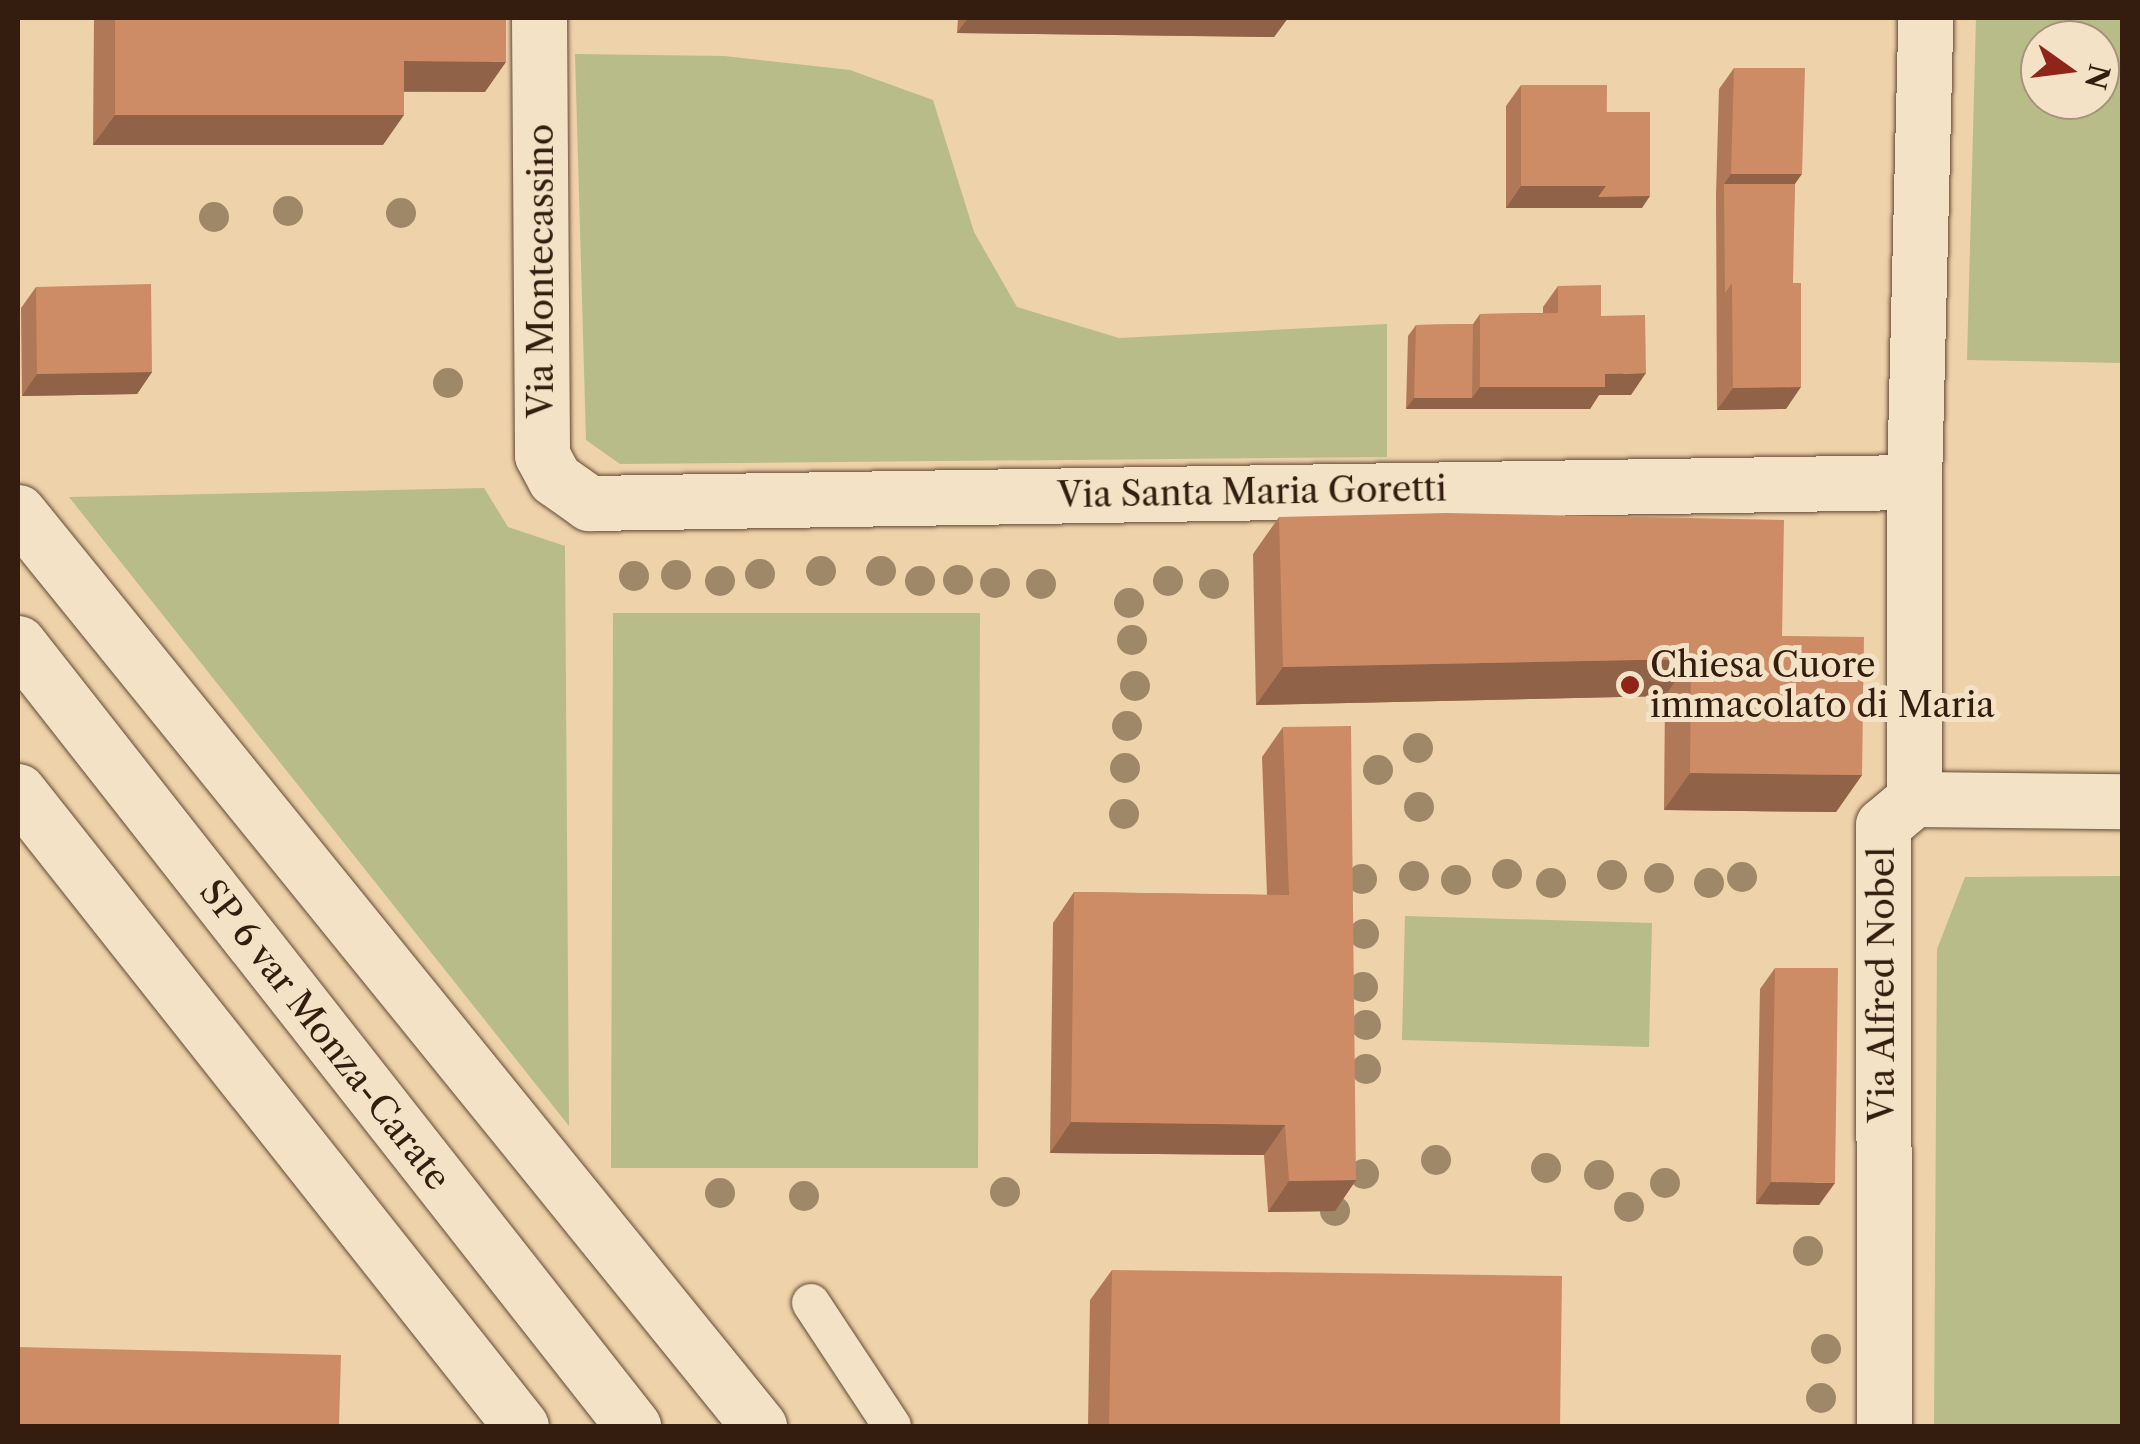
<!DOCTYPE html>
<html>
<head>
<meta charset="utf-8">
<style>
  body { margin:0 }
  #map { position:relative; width:2140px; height:1444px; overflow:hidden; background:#eed2a9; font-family:"Libre Caslon Text",serif }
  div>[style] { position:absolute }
  .green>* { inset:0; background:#b8bc89 }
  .roads { filter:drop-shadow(0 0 2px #624a35) drop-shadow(0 0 2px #624a35) }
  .service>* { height:38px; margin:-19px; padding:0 19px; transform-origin:19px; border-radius:19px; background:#f4e2c7 }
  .pedestrian>* { height:55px; margin:-27.5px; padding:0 27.5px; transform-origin:27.5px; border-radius:27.5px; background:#f4e2c7 }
  .minor>* { height:55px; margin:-27.5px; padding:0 27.5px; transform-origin:27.5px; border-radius:27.5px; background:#f4e2c7 }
  .secondary>* { height:55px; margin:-27.5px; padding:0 27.5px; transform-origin:27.5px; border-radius:27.5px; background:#f4e2c7 }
  .trees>* { width:30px; height:30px; margin:-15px; border-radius:50%; background:#9e8868 }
  .wall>* { inset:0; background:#b07857 }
  .shaded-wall>* { inset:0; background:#906247 }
  .building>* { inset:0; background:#cd8c65 }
  .dots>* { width:28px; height:28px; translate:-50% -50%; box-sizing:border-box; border:5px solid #f4e2c7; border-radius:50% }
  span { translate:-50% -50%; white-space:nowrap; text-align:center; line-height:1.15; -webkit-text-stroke:10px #f4e2c7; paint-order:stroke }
  .street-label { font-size:35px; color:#341c0e }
  .poi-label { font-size:35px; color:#341c0e }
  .left { translate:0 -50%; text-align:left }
  .frame { position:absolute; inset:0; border:20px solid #341c0e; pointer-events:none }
  .north { position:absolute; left:2020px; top:20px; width:100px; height:100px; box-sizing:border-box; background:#f4e2c7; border:2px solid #a7937d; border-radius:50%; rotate:104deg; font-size:28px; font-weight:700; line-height:40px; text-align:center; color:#341c0e }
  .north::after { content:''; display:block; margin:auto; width:35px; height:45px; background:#8f2418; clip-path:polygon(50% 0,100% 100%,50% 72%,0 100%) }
</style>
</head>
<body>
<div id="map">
  <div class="green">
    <div style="clip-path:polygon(evenodd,1976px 18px,2122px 18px,2122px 363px,1967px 360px,1976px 18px,2040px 40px,2100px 40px,2100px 100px,2040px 100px,2040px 40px)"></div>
    <div style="clip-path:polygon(575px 54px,724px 56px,850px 70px,933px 100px,974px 232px,1017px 307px,1119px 338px,1387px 324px,1387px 457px,620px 464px,586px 440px)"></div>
    <div style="clip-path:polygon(484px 488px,508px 527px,565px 546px,569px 1126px,69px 497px)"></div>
    <div style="clip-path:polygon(613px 613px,980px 613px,978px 1168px,611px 1168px)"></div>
    <div style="clip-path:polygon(2122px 876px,2122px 1426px,1934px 1426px,1937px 949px,1965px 877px)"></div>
    <div style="clip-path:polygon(1405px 916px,1652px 923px,1649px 1047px,1402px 1040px)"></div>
  </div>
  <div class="roads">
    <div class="service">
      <div style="left:811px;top:1303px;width:147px;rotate:56.6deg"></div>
    </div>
    <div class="pedestrian">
      <div style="left:1914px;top:482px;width:317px;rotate:90deg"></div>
    </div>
    <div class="minor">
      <div style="left:539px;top:18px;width:437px;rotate:89.6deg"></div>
      <div style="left:542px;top:455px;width:27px;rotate:62deg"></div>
      <div style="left:555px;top:479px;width:42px;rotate:35.2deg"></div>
      <div style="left:589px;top:503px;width:1325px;rotate:-0.91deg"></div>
      <div style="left:1914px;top:482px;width:464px;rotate:-88.6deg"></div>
      <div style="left:1884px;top:1426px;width:601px;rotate:-90.1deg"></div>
      <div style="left:1883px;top:825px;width:40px;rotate:-40deg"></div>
      <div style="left:1914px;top:799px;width:208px;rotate:0.6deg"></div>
    </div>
    <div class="secondary">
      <div style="left:18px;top:512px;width:1177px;rotate:50.97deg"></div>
      <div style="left:18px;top:643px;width:996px;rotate:51.85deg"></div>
      <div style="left:18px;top:791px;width:810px;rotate:51.62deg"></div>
    </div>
  </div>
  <div class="trees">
    <div style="left:288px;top:211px"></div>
    <div style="left:401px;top:213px"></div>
    <div style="left:214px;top:217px"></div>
    <div style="left:448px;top:383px"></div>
    <div style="left:821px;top:571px"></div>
    <div style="left:881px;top:571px"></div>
    <div style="left:760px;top:574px"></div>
    <div style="left:676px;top:575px"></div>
    <div style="left:634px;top:576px"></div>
    <div style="left:958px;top:580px"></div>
    <div style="left:720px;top:581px"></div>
    <div style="left:920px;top:581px"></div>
    <div style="left:1168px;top:581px"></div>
    <div style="left:995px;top:583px"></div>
    <div style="left:1041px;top:584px"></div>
    <div style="left:1214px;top:584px"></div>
    <div style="left:1129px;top:603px"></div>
    <div style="left:1132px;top:640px"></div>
    <div style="left:1135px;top:686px"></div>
    <div style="left:1127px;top:726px"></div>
    <div style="left:1418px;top:748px"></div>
    <div style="left:1125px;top:768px"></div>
    <div style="left:1378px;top:770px"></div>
    <div style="left:1419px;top:807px"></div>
    <div style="left:1124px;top:814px"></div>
    <div style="left:1507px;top:874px"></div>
    <div style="left:1612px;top:875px"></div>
    <div style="left:1414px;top:876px"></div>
    <div style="left:1742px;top:877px"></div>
    <div style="left:1659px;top:878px"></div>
    <div style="left:1362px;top:879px"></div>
    <div style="left:1456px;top:880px"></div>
    <div style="left:1551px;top:883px"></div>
    <div style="left:1709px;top:883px"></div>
    <div style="left:1364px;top:934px"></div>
    <div style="left:1363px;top:987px"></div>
    <div style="left:1366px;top:1025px"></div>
    <div style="left:1366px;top:1069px"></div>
    <div style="left:1436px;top:1160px"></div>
    <div style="left:1546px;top:1168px"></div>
    <div style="left:1364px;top:1174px"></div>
    <div style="left:1599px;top:1175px"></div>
    <div style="left:1665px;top:1183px"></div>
    <div style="left:1005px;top:1192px"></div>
    <div style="left:720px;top:1193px"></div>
    <div style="left:804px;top:1196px"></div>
    <div style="left:1629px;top:1207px"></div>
    <div style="left:1335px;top:1211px"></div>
    <div style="left:1808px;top:1251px"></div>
    <div style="left:1826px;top:1349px"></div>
    <div style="left:1821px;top:1398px"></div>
  </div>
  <div class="wall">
    <div style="clip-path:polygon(94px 18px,506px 18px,485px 92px,404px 92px,383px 145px,93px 145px)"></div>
    <div style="clip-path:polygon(958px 18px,1288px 18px,1274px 37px,957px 33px)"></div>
    <div style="clip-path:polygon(1734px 68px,1795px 184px,1786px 409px,1717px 410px,1716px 195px,1719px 89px)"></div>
    <div style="clip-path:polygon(1521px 85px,1606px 112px,1642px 208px,1506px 208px,1506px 106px)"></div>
    <div style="clip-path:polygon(1558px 286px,1601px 316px,1631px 395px,1599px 395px,1590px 409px,1406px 409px,1408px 336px,1416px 325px,1473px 324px,1480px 314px,1543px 313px,1543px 307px)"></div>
    <div style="clip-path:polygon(36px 287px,152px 372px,137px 394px,22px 396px,21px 308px)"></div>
    <div style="clip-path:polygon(1279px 517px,1782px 636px,1862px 775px,1836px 812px,1664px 810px,1665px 696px,1256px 705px,1253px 554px)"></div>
    <div style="clip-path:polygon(1283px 727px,1356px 1180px,1335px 1211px,1268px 1212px,1264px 1155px,1050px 1153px,1053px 923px,1074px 892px,1267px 895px,1262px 757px)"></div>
    <div style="clip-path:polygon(1775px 968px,1819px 1205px,1756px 1204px,1760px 989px)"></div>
    <div style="clip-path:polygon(1112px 1270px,1560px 1426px,1088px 1426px,1090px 1300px)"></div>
  </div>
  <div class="shaded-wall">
    <div style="clip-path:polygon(968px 18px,1288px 18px,1274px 37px,957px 33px)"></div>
    <div style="clip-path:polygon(404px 61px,506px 62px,485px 92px,383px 91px)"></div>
    <div style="clip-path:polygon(115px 115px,404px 115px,383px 145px,93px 145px)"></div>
    <div style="clip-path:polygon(1731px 174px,1802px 174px,1787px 195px,1724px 184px)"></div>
    <div style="clip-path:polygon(1521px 186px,1606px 186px,1650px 196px,1642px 208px,1506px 208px)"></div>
    <div style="clip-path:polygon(152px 372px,137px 394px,22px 396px,37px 374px)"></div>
    <div style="clip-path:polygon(1646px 373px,1631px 395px,1599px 395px,1590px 409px,1406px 409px,1414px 398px,1472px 398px,1480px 387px,1605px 374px)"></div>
    <div style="clip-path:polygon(1801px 387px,1786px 409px,1717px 410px,1733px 388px)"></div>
    <div style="clip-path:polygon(1691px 659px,1665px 696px,1256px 705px,1283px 667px)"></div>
    <div style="clip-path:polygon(1690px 773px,1862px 775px,1836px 812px,1664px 810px)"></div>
    <div style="clip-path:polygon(1071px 1122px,1285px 1125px,1264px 1155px,1050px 1153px)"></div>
    <div style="clip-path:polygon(1356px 1180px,1335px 1211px,1268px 1212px,1289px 1181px)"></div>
    <div style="clip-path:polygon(1771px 1182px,1835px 1183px,1819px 1205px,1756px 1204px)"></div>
  </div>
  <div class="building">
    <div style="clip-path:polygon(115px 18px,506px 18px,506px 62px,404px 61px,404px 115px,115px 115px)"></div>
    <div style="clip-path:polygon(1734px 68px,1805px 68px,1802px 174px,1731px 174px)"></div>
    <div style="clip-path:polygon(1521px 85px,1607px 85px,1606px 186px,1521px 186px)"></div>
    <div style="clip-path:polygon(1606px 112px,1650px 112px,1650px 196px,1598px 197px,1606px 186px)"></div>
    <div style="clip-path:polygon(1724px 184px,1795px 184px,1793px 283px,1732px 283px,1725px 293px)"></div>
    <div style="clip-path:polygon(1732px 283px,1801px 283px,1801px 387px,1733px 388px)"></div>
    <div style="clip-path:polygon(151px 284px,152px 372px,37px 374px,36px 287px)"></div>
    <div style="clip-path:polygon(1601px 285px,1601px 316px,1645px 315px,1646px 373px,1605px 374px,1605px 387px,1480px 387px,1480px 314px,1558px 313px,1558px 286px)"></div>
    <div style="clip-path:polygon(1473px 324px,1472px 398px,1414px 398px,1416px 325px)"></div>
    <div style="clip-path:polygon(1446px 513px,1784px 520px,1782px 636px,1864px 637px,1862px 775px,1690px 773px,1691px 659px,1283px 667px,1279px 517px)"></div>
    <div style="clip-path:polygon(1351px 726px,1356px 1180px,1289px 1181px,1285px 1125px,1071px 1122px,1074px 892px,1289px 895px,1283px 727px)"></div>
    <div style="clip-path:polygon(1775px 968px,1838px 968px,1835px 1183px,1771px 1182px)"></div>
    <div style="clip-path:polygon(1112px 1270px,1562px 1276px,1560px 1426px,1109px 1426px)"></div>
    <div style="clip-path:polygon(18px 1347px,341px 1355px,339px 1426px,18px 1426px)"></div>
  </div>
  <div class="dots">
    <div style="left:1630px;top:685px;background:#8f2418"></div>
  </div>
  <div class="street-label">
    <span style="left:541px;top:271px;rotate:-90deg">Via Montecassino</span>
    <span style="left:1252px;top:492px;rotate:-1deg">Via Santa Maria Goretti</span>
    <span style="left:1882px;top:985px;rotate:-90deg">Via Alfred Nobel</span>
    <span style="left:325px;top:1035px;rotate:52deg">SP 6 var Monza-Carate</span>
  </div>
  <div class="poi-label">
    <span class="left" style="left:1650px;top:685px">Chiesa Cuore<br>immacolato di Maria</span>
  </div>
  <div class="frame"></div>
  <div class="north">N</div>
</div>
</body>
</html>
